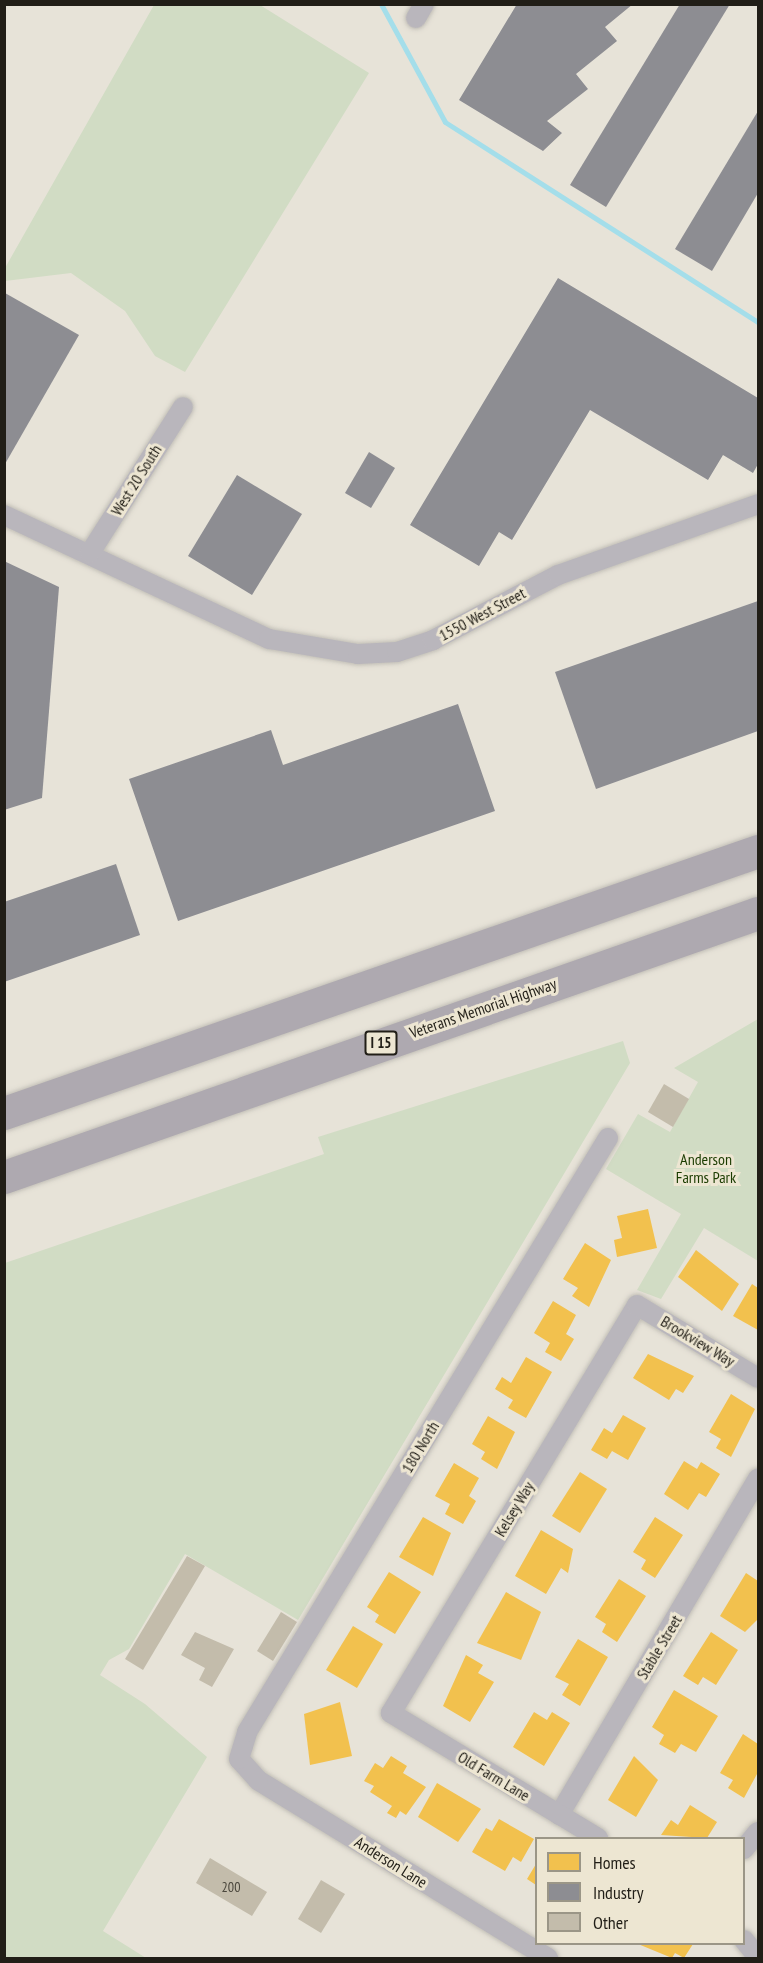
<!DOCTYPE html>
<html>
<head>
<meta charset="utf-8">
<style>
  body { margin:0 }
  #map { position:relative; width:763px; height:1963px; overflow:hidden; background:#e7e3d8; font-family:"PT Sans Narrow",sans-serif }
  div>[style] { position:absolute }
  .green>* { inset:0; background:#d1dcc4 }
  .homes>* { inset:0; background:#f2c14e }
  .industry>* { inset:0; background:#8d8d92 }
  .stream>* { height:5px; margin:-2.5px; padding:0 2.5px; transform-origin:2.5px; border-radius:2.5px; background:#a4deea }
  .building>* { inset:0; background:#c3bcab }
  .roads { filter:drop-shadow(0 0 2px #c2bfb7) drop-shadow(0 0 2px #c2bfb7) }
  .minor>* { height:20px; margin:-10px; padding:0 10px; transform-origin:10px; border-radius:10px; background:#b9b6bc }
  .motorway>* { height:33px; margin:-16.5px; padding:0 16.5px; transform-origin:16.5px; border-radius:16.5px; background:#aea9b0 }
  span { translate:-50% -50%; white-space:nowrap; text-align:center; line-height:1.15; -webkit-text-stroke:6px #ede6d2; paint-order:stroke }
  .number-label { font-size:14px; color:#4a463c }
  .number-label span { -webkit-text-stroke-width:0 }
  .shield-label span { padding:2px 4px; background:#ede6d2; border:2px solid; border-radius:4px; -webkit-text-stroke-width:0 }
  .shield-label { font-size:15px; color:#211e17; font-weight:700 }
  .street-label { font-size:16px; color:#211e17 }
  .park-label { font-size:16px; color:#1b3c00 }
  .frame { position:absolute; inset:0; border:6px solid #211e17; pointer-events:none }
  .legend { position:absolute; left:535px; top:1837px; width:210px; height:108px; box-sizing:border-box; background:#ede6d2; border:2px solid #9b9687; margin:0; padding:8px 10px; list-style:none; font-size:18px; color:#211e17 }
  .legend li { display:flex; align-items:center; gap:12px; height:30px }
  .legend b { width:30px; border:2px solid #9b9687 }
</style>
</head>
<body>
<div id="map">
  <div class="green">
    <div style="clip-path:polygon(154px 5px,260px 5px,369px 73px,185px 372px,155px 356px,125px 311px,71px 273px,5px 281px,5px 268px)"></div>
    <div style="clip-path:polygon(758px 1019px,758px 1261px,704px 1228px,661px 1299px,637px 1290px,681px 1214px,606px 1169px,638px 1114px,670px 1132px,698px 1082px,674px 1068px)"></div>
    <div style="clip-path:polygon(623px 1041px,630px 1063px,298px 1620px,185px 1554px,129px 1649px,109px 1660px,100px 1675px,145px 1704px,207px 1757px,103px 1931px,146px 1958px,5px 1958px,5px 1263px,324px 1154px,318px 1137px)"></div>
  </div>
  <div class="homes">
    <div style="clip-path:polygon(648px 1209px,657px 1248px,617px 1257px,614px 1240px,622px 1238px,617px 1216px)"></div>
    <div style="clip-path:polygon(585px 1243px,611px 1260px,589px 1307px,572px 1296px,578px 1288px,563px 1279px)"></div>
    <div style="clip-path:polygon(696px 1250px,739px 1284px,722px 1311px,678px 1277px)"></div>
    <div style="clip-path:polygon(752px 1284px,758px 1288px,758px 1330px,733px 1316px)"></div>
    <div style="clip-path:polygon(553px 1301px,576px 1315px,566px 1334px,574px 1339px,561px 1361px,545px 1352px,550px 1343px,534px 1333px)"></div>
    <div style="clip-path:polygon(648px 1354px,694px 1376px,683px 1393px,676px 1389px,669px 1400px,633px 1378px)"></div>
    <div style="clip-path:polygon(526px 1357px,552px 1372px,526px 1418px,508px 1408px,513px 1400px,495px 1389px,502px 1377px,511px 1383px)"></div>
    <div style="clip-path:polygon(731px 1394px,755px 1409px,731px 1457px,716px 1448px,721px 1439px,709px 1432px)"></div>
    <div style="clip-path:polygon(623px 1415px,646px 1428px,628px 1460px,612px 1451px,607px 1459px,591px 1450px,604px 1428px,612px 1433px)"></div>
    <div style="clip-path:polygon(488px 1416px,515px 1432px,497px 1469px,481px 1459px,485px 1452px,472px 1444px)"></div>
    <div style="clip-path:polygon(684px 1461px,697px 1469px,701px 1462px,720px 1474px,706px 1497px,699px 1493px,688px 1510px,664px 1494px)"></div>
    <div style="clip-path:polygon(454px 1463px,479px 1478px,469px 1496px,476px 1501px,463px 1524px,445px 1514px,450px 1504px,435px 1496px)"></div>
    <div style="clip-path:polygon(580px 1472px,607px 1489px,580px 1533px,552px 1516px)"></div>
    <div style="clip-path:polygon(423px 1517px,451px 1533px,433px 1576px,399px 1557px)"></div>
    <div style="clip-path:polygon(655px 1517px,683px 1535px,655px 1578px,641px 1569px,646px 1560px,633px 1552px)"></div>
    <div style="clip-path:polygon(541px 1530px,573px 1549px,568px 1573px,561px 1568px,546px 1594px,515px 1576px)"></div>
    <div style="clip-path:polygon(389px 1572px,421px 1592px,395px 1634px,375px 1622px,379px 1615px,367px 1607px)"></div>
    <div style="clip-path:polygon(746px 1573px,758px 1581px,758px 1619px,745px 1632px,720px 1616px)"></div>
    <div style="clip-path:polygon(619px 1579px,646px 1596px,617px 1642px,602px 1632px,606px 1624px,595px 1617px)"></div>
    <div style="clip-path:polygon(506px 1592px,541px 1612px,521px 1660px,477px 1643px)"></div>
    <div style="clip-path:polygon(353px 1626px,383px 1644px,357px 1688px,326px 1670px)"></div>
    <div style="clip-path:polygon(711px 1632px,738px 1650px,716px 1685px,703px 1677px,698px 1685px,683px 1676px)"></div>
    <div style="clip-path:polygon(578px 1639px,608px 1657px,580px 1706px,562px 1695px,569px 1684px,555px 1677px)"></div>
    <div style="clip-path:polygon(466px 1655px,483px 1665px,478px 1673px,494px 1682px,470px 1722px,443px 1706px)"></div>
    <div style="clip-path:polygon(674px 1690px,718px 1716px,696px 1752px,681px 1744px,675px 1753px,659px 1744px,664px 1735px,652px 1727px)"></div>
    <div style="clip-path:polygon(340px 1702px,352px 1756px,310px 1765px,304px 1714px)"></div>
    <div style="clip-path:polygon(534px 1712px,547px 1720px,552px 1712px,570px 1723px,544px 1766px,513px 1747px)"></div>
    <div style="clip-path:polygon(743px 1734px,758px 1744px,757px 1774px,744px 1798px,728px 1788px,733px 1780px,720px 1773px)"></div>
    <div style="clip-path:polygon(391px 1756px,407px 1766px,403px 1773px,426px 1787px,406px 1815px,400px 1811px,396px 1818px,387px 1813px,392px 1806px,370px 1792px,374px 1786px,364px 1781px,375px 1763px,383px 1768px)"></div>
    <div style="clip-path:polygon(634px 1756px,658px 1780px,636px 1817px,608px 1800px)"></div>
    <div style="clip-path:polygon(437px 1783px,481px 1809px,458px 1842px,418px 1817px)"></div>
    <div style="clip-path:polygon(690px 1805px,717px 1822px,707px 1838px,661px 1835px,671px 1820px,678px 1825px)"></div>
    <div style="clip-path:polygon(499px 1819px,534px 1839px,521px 1862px,513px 1857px,505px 1871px,472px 1852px,486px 1828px,492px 1831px)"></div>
    <div style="clip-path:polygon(536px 1864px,536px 1885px,527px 1879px)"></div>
    <div style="clip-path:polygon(638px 1944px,693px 1944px,684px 1958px,675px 1953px,672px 1958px)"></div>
  </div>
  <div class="industry">
    <div style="clip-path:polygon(517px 4px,633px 4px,605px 27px,617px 41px,576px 74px,588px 89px,547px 121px,562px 133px,543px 151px,459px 100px)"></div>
    <div style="clip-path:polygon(680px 4px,730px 4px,606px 207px,570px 185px)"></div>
    <div style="clip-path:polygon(758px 111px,758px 193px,712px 271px,675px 249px)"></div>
    <div style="clip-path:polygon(558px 278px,758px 398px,758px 464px,753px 473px,723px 455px,708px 480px,590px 410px,512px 540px,499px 532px,479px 566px,410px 525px)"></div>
    <div style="clip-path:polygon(5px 293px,79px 335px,5px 464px)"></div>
    <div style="clip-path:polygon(369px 452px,395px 468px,371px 508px,345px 493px)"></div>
    <div style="clip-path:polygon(237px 475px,302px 514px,252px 595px,188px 556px)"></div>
    <div style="clip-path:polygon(4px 561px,59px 587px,42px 798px,4px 810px)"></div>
    <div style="clip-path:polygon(758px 601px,758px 731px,596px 789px,555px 672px)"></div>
    <div style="clip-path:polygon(458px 704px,495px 811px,178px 921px,129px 779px,271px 730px,283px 765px)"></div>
    <div style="clip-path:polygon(116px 864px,140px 935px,4px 982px,4px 902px)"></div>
  </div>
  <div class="stream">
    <div style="left:381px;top:4px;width:134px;rotate:61.5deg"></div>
    <div style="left:445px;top:122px;width:371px;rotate:32.6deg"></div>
  </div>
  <div class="building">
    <div style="clip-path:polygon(664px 1084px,689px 1099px,673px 1127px,648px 1112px)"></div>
    <div style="clip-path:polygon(187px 1556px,205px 1566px,143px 1670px,125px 1659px)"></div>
    <div style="clip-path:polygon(281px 1612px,297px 1622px,273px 1661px,257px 1651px)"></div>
    <div style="clip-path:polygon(195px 1632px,234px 1649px,212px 1687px,199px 1680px,205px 1668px,181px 1655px)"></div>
    <div style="clip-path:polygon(210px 1858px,267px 1892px,252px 1916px,196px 1883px)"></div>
    <div style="clip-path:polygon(321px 1880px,345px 1894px,321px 1933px,298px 1919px)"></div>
  </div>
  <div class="roads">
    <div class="minor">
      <div style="left:416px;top:18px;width:16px;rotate:-60deg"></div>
      <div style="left:4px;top:515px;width:293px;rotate:25.1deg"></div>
      <div style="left:269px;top:639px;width:90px;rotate:9.6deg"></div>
      <div style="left:358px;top:654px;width:39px;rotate:-3deg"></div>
      <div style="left:397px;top:652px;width:38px;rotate:-18deg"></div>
      <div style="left:433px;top:640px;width:141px;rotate:-27.5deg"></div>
      <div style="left:558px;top:575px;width:212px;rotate:-19.5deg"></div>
      <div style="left:90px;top:553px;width:173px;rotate:-57.5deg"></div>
      <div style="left:559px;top:1815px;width:391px;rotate:-59.4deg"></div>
      <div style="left:598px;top:1838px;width:242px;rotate:-148.9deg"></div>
      <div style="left:391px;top:1713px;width:476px;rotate:-58.9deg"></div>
      <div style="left:637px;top:1305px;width:141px;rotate:31.1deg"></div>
      <div style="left:744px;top:1849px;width:22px;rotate:-51deg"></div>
      <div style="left:744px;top:1940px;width:22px;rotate:51deg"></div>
      <div style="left:548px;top:1958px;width:340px;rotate:-148.5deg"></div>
      <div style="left:258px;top:1780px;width:28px;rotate:-132deg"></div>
      <div style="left:239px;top:1759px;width:28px;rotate:-73deg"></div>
      <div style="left:247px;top:1732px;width:695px;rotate:-58.71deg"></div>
    </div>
    <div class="motorway">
      <div style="left:4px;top:1113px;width:798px;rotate:-19.16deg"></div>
      <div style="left:4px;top:1177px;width:799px;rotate:-19.3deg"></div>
    </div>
  </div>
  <div class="number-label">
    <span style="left:231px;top:1887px">200</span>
  </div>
  <div class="shield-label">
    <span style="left:381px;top:1043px">I 15</span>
  </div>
  <div class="street-label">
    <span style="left:136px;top:480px;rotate:-58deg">West 20 South</span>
    <span style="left:482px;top:614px;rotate:-28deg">1550 West Street</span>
    <span style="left:483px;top:1008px;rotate:-19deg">Veterans Memorial Highway</span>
    <span style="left:698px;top:1341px;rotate:31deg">Brookview Way</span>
    <span style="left:420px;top:1447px;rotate:-59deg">180 North</span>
    <span style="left:514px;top:1509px;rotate:-59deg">Kelsey Way</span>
    <span style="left:659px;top:1647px;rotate:-59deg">Stable Street</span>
    <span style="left:494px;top:1776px;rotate:31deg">Old Farm Lane</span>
    <span style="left:391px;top:1862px;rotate:32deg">Anderson Lane</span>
  </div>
  <div class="park-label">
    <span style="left:706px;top:1168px">Anderson<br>Farms Park</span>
  </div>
  <div class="frame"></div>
  <ul class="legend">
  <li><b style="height:16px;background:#f2c14e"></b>Homes</li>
  <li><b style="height:16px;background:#8d8d92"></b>Industry</li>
  <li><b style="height:16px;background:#c3bcab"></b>Other</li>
  </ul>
</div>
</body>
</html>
